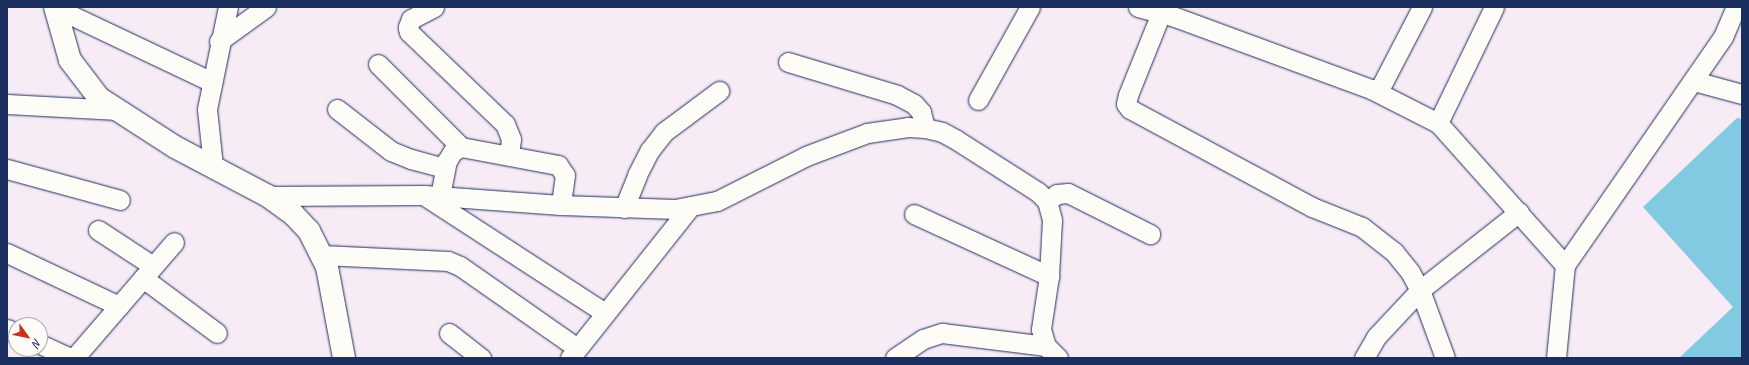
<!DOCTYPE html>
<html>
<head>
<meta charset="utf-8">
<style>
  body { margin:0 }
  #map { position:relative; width:1749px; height:365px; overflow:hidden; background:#f7ebf5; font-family:Caveat,sans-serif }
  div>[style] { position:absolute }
  .water>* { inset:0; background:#81cae2 }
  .roads { filter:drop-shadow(0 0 1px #1b2f5e) drop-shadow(0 0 1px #1b2f5e) }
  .minor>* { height:19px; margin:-9.5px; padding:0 9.5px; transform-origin:9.5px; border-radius:9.5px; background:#fdfcf7 }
  .tertiary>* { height:22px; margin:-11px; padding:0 11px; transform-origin:11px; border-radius:11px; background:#fdfcf7 }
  span { translate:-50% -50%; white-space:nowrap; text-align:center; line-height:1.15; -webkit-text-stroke:4px #fdfcf7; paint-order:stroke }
  .frame { position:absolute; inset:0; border:8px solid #1b2f5e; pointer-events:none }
  .north { position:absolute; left:8px; top:317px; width:40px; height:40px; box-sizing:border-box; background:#fdfcf7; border:1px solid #a3aaba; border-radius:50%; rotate:123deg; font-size:11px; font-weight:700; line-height:16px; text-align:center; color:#1b2f5e }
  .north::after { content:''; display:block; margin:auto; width:14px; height:18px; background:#c8321e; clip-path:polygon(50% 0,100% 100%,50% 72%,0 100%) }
</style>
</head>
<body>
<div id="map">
  <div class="water">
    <div style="clip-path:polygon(1737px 118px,1742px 119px,1742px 358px,1679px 358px,1733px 307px,1643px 207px)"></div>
  </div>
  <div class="roads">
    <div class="minor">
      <div style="left:434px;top:7px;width:26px;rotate:152deg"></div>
      <div style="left:411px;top:19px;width:9px;rotate:111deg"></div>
      <div style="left:408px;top:27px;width:5px;rotate:79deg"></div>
      <div style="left:409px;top:32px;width:133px;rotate:43.8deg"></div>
      <div style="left:505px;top:124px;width:16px;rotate:68deg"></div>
      <div style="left:511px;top:139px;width:16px;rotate:97deg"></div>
      <div style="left:1138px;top:7px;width:38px;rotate:15deg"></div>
      <div style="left:1175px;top:17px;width:209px;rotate:20.2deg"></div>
      <div style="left:1371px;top:89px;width:75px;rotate:26.9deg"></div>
      <div style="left:1438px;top:123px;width:191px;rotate:48.2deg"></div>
      <div style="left:56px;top:8px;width:173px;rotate:25.4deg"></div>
      <div style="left:1161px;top:13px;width:88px;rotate:111.9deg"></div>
      <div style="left:1128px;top:95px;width:9px;rotate:103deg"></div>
      <div style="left:1126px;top:104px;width:6px;rotate:51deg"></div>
      <div style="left:1130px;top:109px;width:207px;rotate:28.3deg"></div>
      <div style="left:1312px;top:207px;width:54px;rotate:21.8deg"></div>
      <div style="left:1362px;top:227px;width:41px;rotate:38deg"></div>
      <div style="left:1394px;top:252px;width:26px;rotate:51deg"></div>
      <div style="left:1410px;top:272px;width:21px;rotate:61deg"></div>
      <div style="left:1420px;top:290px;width:72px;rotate:69.8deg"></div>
      <div style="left:219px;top:41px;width:58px;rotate:-35.9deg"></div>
      <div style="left:788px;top:62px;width:114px;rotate:16.8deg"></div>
      <div style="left:897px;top:95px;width:19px;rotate:28deg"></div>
      <div style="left:914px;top:104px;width:11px;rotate:49deg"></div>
      <div style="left:921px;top:112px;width:16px;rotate:76deg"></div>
      <div style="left:378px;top:64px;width:117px;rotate:45deg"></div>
      <div style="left:1694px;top:81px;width:50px;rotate:15.2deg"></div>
      <div style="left:1378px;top:92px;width:96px;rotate:-62.6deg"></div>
      <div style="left:978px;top:100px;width:107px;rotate:-60.8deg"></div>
      <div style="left:7px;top:104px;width:111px;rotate:3.1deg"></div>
      <div style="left:337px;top:109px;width:68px;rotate:37.9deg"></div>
      <div style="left:391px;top:151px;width:22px;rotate:22deg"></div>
      <div style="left:411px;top:159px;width:35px;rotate:15deg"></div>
      <div style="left:1438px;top:123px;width:129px;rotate:-64.2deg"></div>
      <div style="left:213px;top:166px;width:57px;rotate:-96deg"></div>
      <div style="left:207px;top:109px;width:104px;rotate:-78.4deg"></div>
      <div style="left:7px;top:169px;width:117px;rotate:15.3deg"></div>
      <div style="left:268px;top:196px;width:156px;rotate:-0.4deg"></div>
      <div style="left:424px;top:195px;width:137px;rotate:4.2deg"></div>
      <div style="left:561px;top:205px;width:114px;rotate:2deg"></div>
      <div style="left:675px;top:209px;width:43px;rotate:-10.8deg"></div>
      <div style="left:717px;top:201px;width:100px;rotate:-26.8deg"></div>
      <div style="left:806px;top:156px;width:65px;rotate:-20.7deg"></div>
      <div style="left:867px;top:133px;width:41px;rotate:-8.3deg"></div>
      <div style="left:908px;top:127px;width:17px;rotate:3deg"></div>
      <div style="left:925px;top:128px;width:17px;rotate:13deg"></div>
      <div style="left:942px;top:132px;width:15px;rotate:28deg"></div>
      <div style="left:955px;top:139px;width:98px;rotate:32.6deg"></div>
      <div style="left:1038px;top:192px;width:13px;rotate:45deg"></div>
      <div style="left:1047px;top:201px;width:20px;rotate:75deg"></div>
      <div style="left:1052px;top:220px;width:56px;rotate:93.1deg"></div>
      <div style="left:1049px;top:276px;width:54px;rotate:98.6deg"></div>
      <div style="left:1041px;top:329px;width:18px;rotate:74deg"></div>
      <div style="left:1046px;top:346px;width:17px;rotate:45deg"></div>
      <div style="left:425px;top:196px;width:215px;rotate:33deg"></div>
      <div style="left:440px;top:196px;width:36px;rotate:-79deg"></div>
      <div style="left:447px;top:161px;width:12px;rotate:-59deg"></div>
      <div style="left:453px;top:151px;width:9px;rotate:-27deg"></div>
      <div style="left:461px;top:147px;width:99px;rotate:10.5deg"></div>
      <div style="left:558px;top:165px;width:12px;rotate:55deg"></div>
      <div style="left:565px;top:175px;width:30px;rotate:98deg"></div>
      <div style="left:1047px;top:201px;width:12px;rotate:-35deg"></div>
      <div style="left:1057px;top:194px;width:11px;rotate:-5deg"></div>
      <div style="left:1068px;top:193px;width:92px;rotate:26.6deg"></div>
      <div style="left:624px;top:208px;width:35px;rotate:-68deg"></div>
      <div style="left:637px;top:175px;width:28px;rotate:-63deg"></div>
      <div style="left:650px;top:150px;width:23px;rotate:-52deg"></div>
      <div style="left:664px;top:132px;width:69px;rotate:-36.7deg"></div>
      <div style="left:914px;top:214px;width:149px;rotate:24.7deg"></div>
      <div style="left:98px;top:230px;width:66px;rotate:33.2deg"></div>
      <div style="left:7px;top:253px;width:124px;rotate:25.3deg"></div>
      <div style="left:322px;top:255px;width:126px;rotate:2.7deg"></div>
      <div style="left:448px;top:261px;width:13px;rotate:23deg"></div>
      <div style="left:460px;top:266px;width:143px;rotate:35deg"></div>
      <div style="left:143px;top:278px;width:92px;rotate:36.6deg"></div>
      <div style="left:7px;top:329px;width:10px;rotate:24deg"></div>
      <div style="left:449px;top:333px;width:41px;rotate:38deg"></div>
      <div style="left:40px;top:344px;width:33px;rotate:25deg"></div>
      <div style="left:74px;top:358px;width:153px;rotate:-49.2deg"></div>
      <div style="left:570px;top:358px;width:194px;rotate:-51.5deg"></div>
      <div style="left:895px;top:358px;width:34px;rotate:-34deg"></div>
      <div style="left:923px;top:339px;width:20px;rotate:-18deg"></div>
      <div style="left:942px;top:333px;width:105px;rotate:7.1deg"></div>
      <div style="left:1364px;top:358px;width:24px;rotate:-60deg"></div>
      <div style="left:1376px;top:337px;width:64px;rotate:-46.9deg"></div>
      <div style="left:1420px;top:290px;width:126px;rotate:-38.2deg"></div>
      <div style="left:1556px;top:358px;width:93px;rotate:-84.5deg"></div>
      <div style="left:1565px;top:265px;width:277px;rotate:-55.3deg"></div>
      <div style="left:1723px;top:37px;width:33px;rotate:-67deg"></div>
    </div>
    <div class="tertiary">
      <div style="left:55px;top:7px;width:55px;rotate:74.2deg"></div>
      <div style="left:70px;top:60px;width:48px;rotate:52.7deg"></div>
      <div style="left:99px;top:98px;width:90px;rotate:32.8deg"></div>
      <div style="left:175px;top:147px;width:105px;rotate:27.8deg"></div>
      <div style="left:268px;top:196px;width:32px;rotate:36deg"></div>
      <div style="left:294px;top:215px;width:22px;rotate:47deg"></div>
      <div style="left:309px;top:231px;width:40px;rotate:63.4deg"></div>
      <div style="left:327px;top:267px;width:93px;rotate:79.4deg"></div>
    </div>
  </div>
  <div class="frame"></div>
  <div class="north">N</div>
</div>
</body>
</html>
